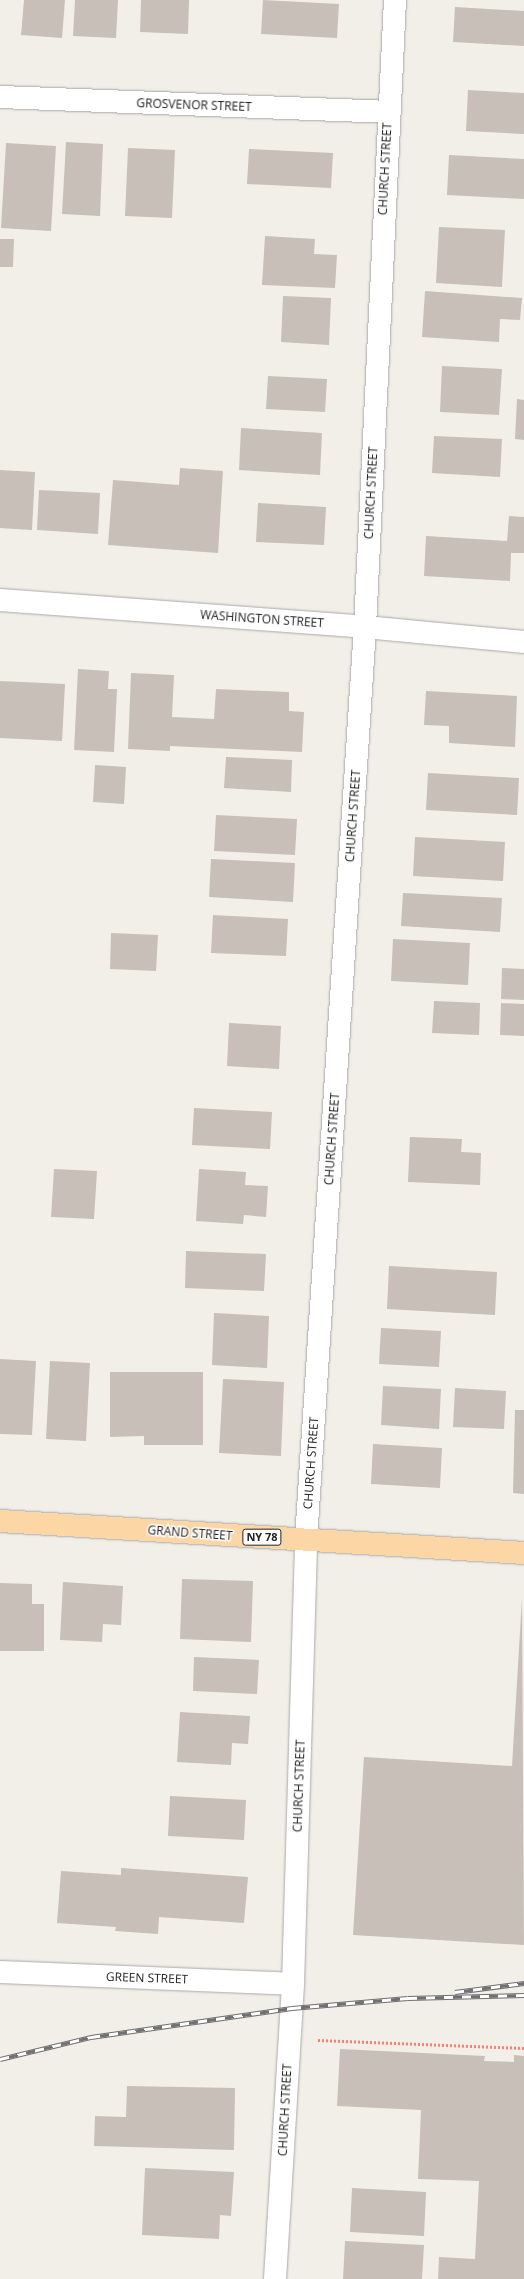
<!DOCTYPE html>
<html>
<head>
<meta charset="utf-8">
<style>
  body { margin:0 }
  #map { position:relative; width:524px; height:2279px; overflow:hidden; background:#f2efe9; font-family:"Open Sans",sans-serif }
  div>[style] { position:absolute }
  .building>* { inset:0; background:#c7bfb8 }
  .path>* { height:2.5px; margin-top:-1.25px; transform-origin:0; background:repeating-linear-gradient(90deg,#fa8072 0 2px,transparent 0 4px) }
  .roads { filter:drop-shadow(0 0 1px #a9a9a9) drop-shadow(0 0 1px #a9a9a9) }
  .minor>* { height:22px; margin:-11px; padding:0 11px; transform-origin:11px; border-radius:11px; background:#fff }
  .primary>* { height:22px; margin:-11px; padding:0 11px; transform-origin:11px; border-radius:11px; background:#fcd6a4 }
  .rail>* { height:4.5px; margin-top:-2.25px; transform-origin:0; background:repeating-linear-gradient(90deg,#fff 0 9px,#707070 0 18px); box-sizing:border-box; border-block:1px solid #707070 }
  span { translate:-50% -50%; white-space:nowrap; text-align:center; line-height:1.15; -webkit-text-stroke:3px #fff; paint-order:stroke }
  .shield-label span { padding:1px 3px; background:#fff; border:1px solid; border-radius:3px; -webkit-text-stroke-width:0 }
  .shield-label { font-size:11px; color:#222; font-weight:700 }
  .street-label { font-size:12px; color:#222 }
</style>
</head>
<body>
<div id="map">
  <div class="building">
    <div style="clip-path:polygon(24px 0,65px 0,62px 38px,21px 35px)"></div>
    <div style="clip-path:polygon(75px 0,118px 0,116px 38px,73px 36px)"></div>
    <div style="clip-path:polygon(141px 0,189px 0,188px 34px,140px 32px)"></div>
    <div style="clip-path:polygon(263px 0,339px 4px,337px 38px,261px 34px)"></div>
    <div style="clip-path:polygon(455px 7px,524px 11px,524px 46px,453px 42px)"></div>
    <div style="clip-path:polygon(468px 90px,524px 93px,524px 134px,466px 131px)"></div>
    <div style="clip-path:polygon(66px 142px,103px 144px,100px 216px,62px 214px)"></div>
    <div style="clip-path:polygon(6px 143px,56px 146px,51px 231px,1px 228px)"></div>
    <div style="clip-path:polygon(128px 148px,175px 150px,172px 218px,125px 216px)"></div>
    <div style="clip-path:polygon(249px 149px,333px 153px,331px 188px,247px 184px)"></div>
    <div style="clip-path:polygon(449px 155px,524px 159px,524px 199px,447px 195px)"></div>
    <div style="clip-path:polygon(439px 227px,505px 230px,502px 287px,436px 283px)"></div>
    <div style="clip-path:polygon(265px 236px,315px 239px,314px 254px,337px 255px,335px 288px,262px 285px)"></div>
    <div style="clip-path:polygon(0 239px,14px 239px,13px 267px,0 267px)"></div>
    <div style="clip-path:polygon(425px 291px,522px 298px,520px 320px,500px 319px,499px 342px,422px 337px)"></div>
    <div style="clip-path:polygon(283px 296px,331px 298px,329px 345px,281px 342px)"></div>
    <div style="clip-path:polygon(442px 366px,502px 369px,499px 415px,440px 412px)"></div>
    <div style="clip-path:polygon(268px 376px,327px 379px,325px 412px,266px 409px)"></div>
    <div style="clip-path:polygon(517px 399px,524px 400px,524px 440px,515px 439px)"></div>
    <div style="clip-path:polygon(241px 428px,322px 433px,320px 475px,239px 470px)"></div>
    <div style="clip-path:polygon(434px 436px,502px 439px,500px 477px,432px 473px)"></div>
    <div style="clip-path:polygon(180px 468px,223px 471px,218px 553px,108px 545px,113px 480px,179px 485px)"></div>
    <div style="clip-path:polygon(0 470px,35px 472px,32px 530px,0 528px)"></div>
    <div style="clip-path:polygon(39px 490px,100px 493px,98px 534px,37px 530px)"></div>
    <div style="clip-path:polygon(258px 503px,326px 507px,324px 545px,256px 542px)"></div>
    <div style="clip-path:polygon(509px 516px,524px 517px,524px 553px,511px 553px,510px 581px,424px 576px,426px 536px,507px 541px)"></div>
    <div style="clip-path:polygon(78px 669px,109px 671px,108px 689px,117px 689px,114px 752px,74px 750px)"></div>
    <div style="clip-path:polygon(131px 673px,174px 675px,172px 717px,214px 719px,216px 689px,289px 692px,289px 711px,304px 712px,302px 752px,170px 746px,170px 751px,128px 749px)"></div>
    <div style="clip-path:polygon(0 681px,65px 684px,62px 741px,0 738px)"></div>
    <div style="clip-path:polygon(426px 691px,517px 696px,515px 747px,449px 743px,449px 726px,424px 725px)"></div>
    <div style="clip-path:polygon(226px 757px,292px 760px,291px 792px,224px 788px)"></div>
    <div style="clip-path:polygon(95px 765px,126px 767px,124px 804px,93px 802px)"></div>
    <div style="clip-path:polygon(428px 773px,519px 778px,517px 815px,426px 810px)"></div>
    <div style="clip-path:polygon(216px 815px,297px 819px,295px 855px,214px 851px)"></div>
    <div style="clip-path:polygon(415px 837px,505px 842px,503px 881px,413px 876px)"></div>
    <div style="clip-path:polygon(211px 859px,295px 863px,293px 902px,209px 897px)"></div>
    <div style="clip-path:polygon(403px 893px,502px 898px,500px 932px,401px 926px)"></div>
    <div style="clip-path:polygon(213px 915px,288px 919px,286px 956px,211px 953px)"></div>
    <div style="clip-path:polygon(111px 933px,158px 935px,156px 971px,110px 969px)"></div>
    <div style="clip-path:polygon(393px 939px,470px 943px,468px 985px,391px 981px)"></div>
    <div style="clip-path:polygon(502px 968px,524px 969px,524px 1000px,501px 999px)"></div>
    <div style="clip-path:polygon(434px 1001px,480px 1003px,479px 1035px,432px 1033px)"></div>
    <div style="clip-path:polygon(501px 1003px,524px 1004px,524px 1036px,500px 1035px)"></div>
    <div style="clip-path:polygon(229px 1023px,281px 1026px,279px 1069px,227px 1066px)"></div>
    <div style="clip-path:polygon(194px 1108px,272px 1112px,270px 1149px,192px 1145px)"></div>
    <div style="clip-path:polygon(410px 1137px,462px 1139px,461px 1152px,481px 1153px,480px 1185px,408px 1182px)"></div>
    <div style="clip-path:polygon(54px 1169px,97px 1171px,94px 1219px,51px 1217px)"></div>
    <div style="clip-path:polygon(199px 1169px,246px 1172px,245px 1185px,268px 1186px,266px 1217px,244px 1215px,243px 1224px,196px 1221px)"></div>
    <div style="clip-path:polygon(186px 1251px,266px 1254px,264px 1291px,185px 1288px)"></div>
    <div style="clip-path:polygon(389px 1266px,497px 1272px,495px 1315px,387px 1309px)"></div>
    <div style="clip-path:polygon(214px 1313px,269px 1316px,267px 1368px,212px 1365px)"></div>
    <div style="clip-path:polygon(381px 1328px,441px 1331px,439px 1367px,379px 1364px)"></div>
    <div style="clip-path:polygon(0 1359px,36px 1361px,32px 1435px,0 1434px)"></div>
    <div style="clip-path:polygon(50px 1361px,90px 1363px,86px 1441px,46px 1439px)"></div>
    <div style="clip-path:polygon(110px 1372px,203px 1372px,203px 1445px,144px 1445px,144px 1436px,110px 1437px)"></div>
    <div style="clip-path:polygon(223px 1379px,284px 1382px,281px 1456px,219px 1453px)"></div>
    <div style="clip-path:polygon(383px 1386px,441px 1389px,439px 1429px,381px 1425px)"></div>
    <div style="clip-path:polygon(455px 1388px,506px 1391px,504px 1429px,453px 1427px)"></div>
    <div style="clip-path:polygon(515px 1410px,524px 1410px,524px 1494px,513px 1493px)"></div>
    <div style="clip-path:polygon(373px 1444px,442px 1448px,440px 1488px,371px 1484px)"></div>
    <div style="clip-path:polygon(182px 1579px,253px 1581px,251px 1642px,180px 1639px)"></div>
    <div style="clip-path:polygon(63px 1582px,123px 1586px,121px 1625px,103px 1624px,102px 1642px,60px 1640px)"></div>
    <div style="clip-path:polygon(0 1583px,32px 1584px,32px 1604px,44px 1604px,44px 1651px,0 1651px)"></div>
    <div style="clip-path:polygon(522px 1598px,524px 1945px,353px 1935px,364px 1757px,512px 1766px)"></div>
    <div style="clip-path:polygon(194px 1657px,259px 1660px,257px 1694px,193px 1691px)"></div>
    <div style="clip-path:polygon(180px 1712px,250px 1716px,248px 1744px,232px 1743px,231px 1765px,177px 1762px)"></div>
    <div style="clip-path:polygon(170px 1796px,246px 1800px,244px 1840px,168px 1836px)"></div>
    <div style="clip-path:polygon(121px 1868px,248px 1877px,244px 1923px,159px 1917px,158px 1934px,115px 1931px,116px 1927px,57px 1923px,61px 1871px,121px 1875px)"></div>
    <div style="clip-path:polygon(340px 2049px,485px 2056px,484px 2061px,514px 2062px,514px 2055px,524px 2056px,524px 2279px,438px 2279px,439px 2257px,475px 2259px,479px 2181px,418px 2179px,421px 2110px,337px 2106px)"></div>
    <div style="clip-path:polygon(127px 2086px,235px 2088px,234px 2150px,94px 2146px,95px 2116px,126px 2117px)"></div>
    <div style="clip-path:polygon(145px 2168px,234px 2172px,231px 2216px,220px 2215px,219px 2239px,142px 2235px)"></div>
    <div style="clip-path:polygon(352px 2188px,426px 2192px,424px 2236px,350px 2232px)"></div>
    <div style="clip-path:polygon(345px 2241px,424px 2245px,422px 2279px,343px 2279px)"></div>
  </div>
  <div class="path">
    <div style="left:318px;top:2040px;width:206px;rotate:2.2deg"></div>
  </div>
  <div class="roads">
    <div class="minor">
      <div style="left:0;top:97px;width:388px;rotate:2.2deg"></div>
      <div style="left:0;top:600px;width:366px;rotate:4.2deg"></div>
      <div style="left:365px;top:627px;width:160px;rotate:5.4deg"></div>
      <div style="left:0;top:1972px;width:293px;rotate:2.3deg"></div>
      <div style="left:275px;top:2279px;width:296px;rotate:-86.5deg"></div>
      <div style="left:293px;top:1984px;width:444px;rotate:-88.3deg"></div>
      <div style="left:306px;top:1540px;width:915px;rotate:-86.3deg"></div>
      <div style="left:365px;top:627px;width:628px;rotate:-87.26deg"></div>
    </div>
    <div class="primary">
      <div style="left:0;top:1521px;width:525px;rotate:3.49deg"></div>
    </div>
  </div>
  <div class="rail">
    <div style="left:455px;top:1992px;width:70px;rotate:-7.4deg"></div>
    <div style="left:0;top:2059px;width:94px;rotate:-13.6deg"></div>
    <div style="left:91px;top:2037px;width:203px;rotate:-8.2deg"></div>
    <div style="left:292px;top:2008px;width:116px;rotate:-4.9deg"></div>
    <div style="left:408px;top:1998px;width:116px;rotate:-1.5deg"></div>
  </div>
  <div class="shield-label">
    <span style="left:262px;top:1537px">NY 78</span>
  </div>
  <div class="street-label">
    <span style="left:194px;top:105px;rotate:2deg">GROSVENOR STREET</span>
    <span style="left:385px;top:169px;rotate:-87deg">CHURCH STREET</span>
    <span style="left:371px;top:493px;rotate:-87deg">CHURCH STREET</span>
    <span style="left:262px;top:619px;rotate:4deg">WASHINGTON STREET</span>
    <span style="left:353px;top:816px;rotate:-86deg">CHURCH STREET</span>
    <span style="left:332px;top:1139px;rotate:-86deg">CHURCH STREET</span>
    <span style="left:311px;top:1463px;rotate:-86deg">CHURCH STREET</span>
    <span style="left:190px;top:1533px;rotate:4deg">GRAND STREET</span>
    <span style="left:299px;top:1786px;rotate:-88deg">CHURCH STREET</span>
    <span style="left:147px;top:1978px;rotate:2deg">GREEN STREET</span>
    <span style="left:285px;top:2110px;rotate:-87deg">CHURCH STREET</span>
  </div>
</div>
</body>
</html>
